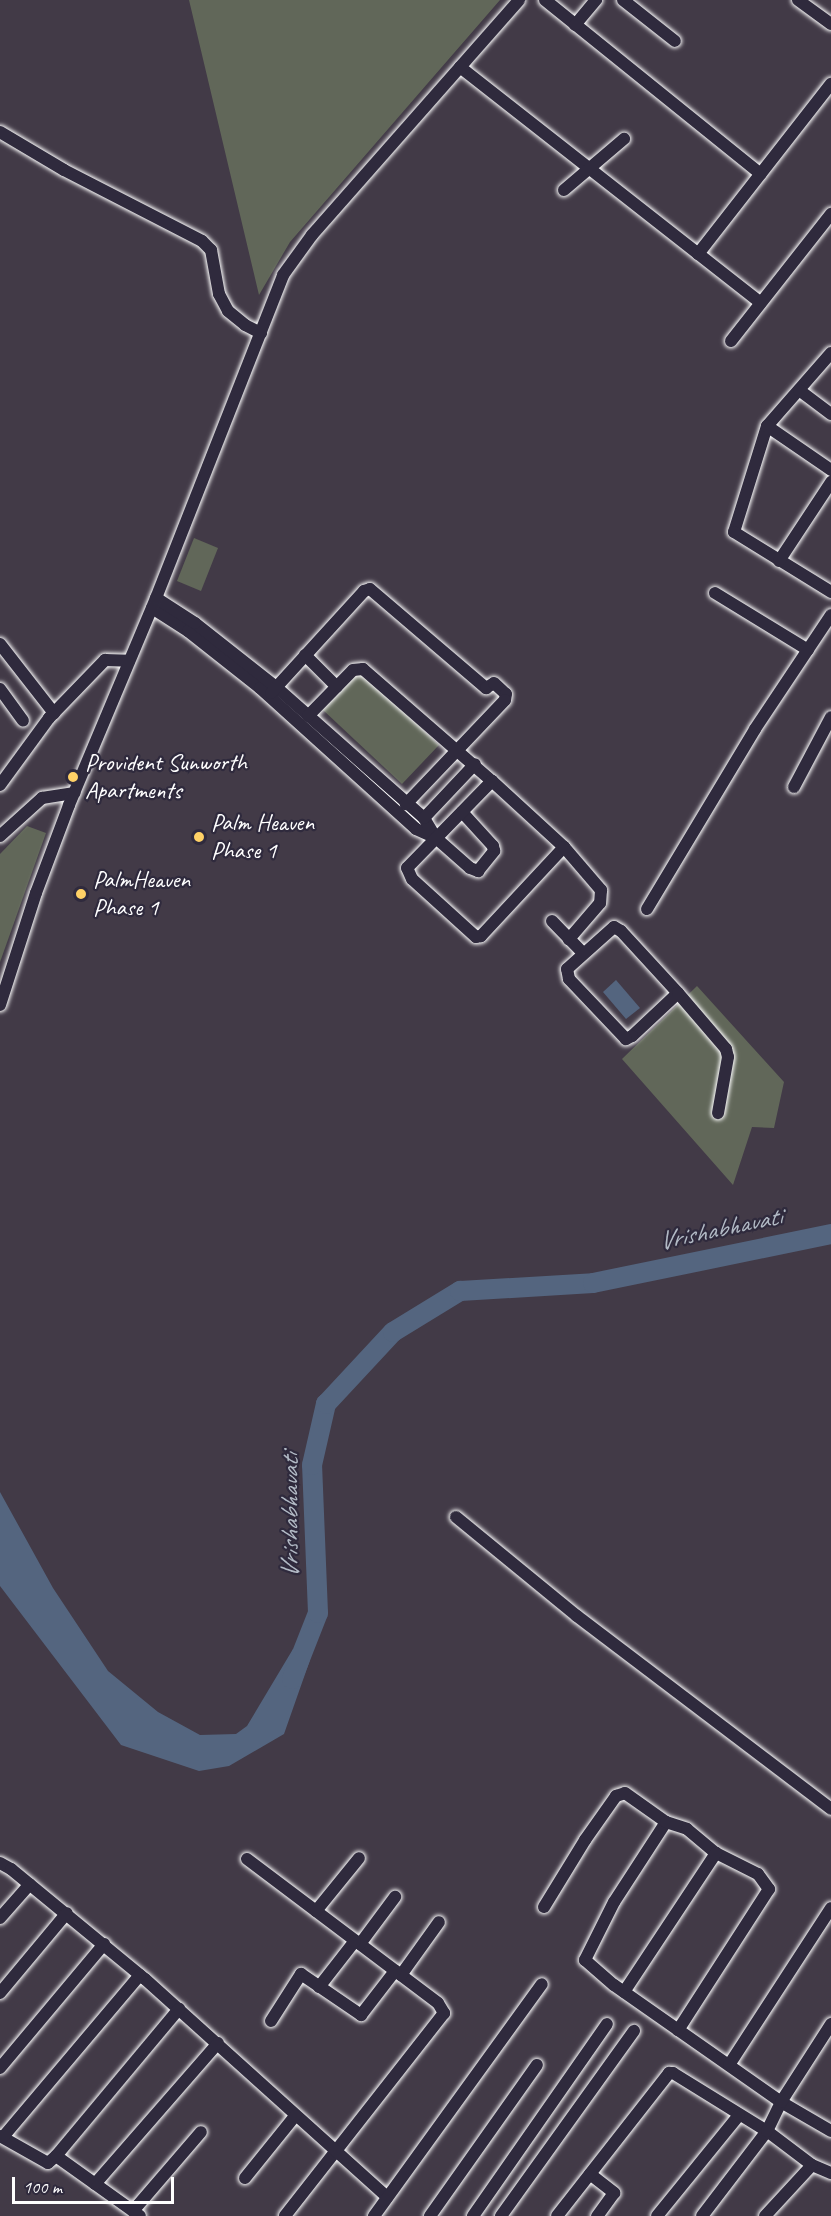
<!DOCTYPE html>
<html>
<head>
<meta charset="utf-8">
<style>
  body { margin:0 }
  #map { position:relative; width:831px; height:2216px; overflow:hidden; background:#423a47; font-family:Caveat,sans-serif }
  div>[style] { position:absolute }
  .green>* { inset:0; background:#616759 }
  .water>* { inset:0; background:#54657f }
  .river>* { height:20px; margin:-10px; padding:0 10px; transform-origin:10px; border-radius:10px; background:#54657f }
  .roads { filter:drop-shadow(0 0 2px #fff) drop-shadow(0 0 2px #fff) }
  .minor>* { height:12px; margin:-6px; padding:0 6px; transform-origin:6px; border-radius:6px; background:#2f2a3d }
  .dots>* { width:16px; height:16px; translate:-50% -50%; box-sizing:border-box; border:3px solid #2f2a3d; border-radius:50% }
  span { translate:-50% -50%; white-space:nowrap; text-align:center; line-height:1.15; -webkit-text-stroke:4.5px #2f2a3d; paint-order:stroke }
  .poi-label { font-size:24px; color:#fff }
  .left { translate:0 -50%; text-align:left }
  .water-label { font-size:26px; color:#b2bac5; font-style:italic }
  .scale { position:absolute; left:12px; top:2177px; width:162px; height:27px; box-sizing:border-box; border:3px solid #fff; border-top:0; padding-left:8px; font-size:18px; line-height:21px; white-space:nowrap; color:#fff; -webkit-text-stroke:4px #2f2a3d; paint-order:stroke }
</style>
</head>
<body>
<div id="map">
  <div class="green">
    <div style="clip-path:polygon(189px 0,500px 0,290px 242px,259px 295px)"></div>
    <div style="clip-path:polygon(194px 538px,218px 548px,201px 591px,177px 581px)"></div>
    <div style="clip-path:polygon(360px 671px,439px 745px,402px 784px,323px 710px)"></div>
    <div style="clip-path:polygon(27px 826px,46px 833px,0 962px,0 854px)"></div>
    <div style="clip-path:polygon(697px 986px,784px 1082px,774px 1128px,752px 1127px,733px 1185px,622px 1059px)"></div>
  </div>
  <div class="water">
    <div style="clip-path:polygon(616px 980px,640px 1008px,626px 1019px,603px 992px)"></div>
    <div style="clip-path:polygon(0 1492px,53px 1588px,108px 1671px,158px 1712px,200px 1735px,236px 1734px,247px 1726px,293px 1649px,310px 1660px,284px 1734px,229px 1766px,199px 1771px,121px 1745px,0 1586px)"></div>
  </div>
  <div class="river">
    <div style="left:292px;top:1679px;width:71px;rotate:-68.5deg"></div>
    <div style="left:318px;top:1613px;width:148px;rotate:-92.3deg"></div>
    <div style="left:312px;top:1465px;width:63px;rotate:-77.1deg"></div>
    <div style="left:326px;top:1404px;width:98px;rotate:-47.1deg"></div>
    <div style="left:393px;top:1332px;width:79px;rotate:-31.5deg"></div>
    <div style="left:460px;top:1291px;width:133px;rotate:-3.4deg"></div>
    <div style="left:593px;top:1283px;width:243px;rotate:-11.6deg"></div>
  </div>
  <div class="roads">
    <div class="minor">
      <div style="left:545px;top:0;width:277px;rotate:38.9deg"></div>
      <div style="left:623px;top:0;width:66px;rotate:38.3deg"></div>
      <div style="left:798px;top:0;width:41px;rotate:36deg"></div>
      <div style="left:575px;top:25px;width:33px;rotate:-50deg"></div>
      <div style="left:460px;top:67px;width:382px;rotate:38.1deg"></div>
      <div style="left:0;top:132px;width:74px;rotate:30.7deg"></div>
      <div style="left:64px;top:170px;width:155px;rotate:27.2deg"></div>
      <div style="left:202px;top:241px;width:13px;rotate:45deg"></div>
      <div style="left:211px;top:250px;width:45px;rotate:79.7deg"></div>
      <div style="left:219px;top:294px;width:19px;rotate:62deg"></div>
      <div style="left:228px;top:311px;width:22px;rotate:39deg"></div>
      <div style="left:245px;top:325px;width:18px;rotate:27deg"></div>
      <div style="left:564px;top:190px;width:79px;rotate:-40.4deg"></div>
      <div style="left:698px;top:254px;width:216px;rotate:-52deg"></div>
      <div style="left:731px;top:341px;width:162px;rotate:-51.8deg"></div>
      <div style="left:831px;top:353px;width:97px;rotate:131.2deg"></div>
      <div style="left:767px;top:426px;width:111px;rotate:107.3deg"></div>
      <div style="left:734px;top:532px;width:114px;rotate:31.7deg"></div>
      <div style="left:799px;top:390px;width:40px;rotate:37deg"></div>
      <div style="left:767px;top:426px;width:78px;rotate:34.5deg"></div>
      <div style="left:779px;top:561px;width:95px;rotate:-56.6deg"></div>
      <div style="left:715px;top:593px;width:109px;rotate:31.5deg"></div>
      <div style="left:152px;top:608px;width:43px;rotate:32.6deg"></div>
      <div style="left:188px;top:631px;width:92px;rotate:38.4deg"></div>
      <div style="left:260px;top:688px;width:210px;rotate:42.1deg"></div>
      <div style="left:416px;top:829px;width:22px;rotate:24deg"></div>
      <div style="left:436px;top:838px;width:23px;rotate:-121deg"></div>
      <div style="left:424px;top:818px;width:198px;rotate:-138.5deg"></div>
      <div style="left:276px;top:687px;width:103px;rotate:-141.7deg"></div>
      <div style="left:195px;top:623px;width:46px;rotate:-147.3deg"></div>
      <div style="left:0;top:644px;width:88px;rotate:52deg"></div>
      <div style="left:305px;top:655px;width:45px;rotate:45deg"></div>
      <div style="left:0;top:689px;width:39px;rotate:54deg"></div>
      <div style="left:271px;top:693px;width:138px;rotate:-47.6deg"></div>
      <div style="left:364px;top:591px;width:6px;rotate:-18deg"></div>
      <div style="left:370px;top:589px;width:153px;rotate:40.5deg"></div>
      <div style="left:486px;top:688px;width:9px;rotate:-32deg"></div>
      <div style="left:494px;top:683px;width:16px;rotate:43deg"></div>
      <div style="left:506px;top:694px;width:6px;rotate:99deg"></div>
      <div style="left:505px;top:700px;width:144px;rotate:133.6deg"></div>
      <div style="left:308px;top:716px;width:64px;rotate:-45.6deg"></div>
      <div style="left:353px;top:670px;width:10px;rotate:-6deg"></div>
      <div style="left:363px;top:669px;width:171px;rotate:41deg"></div>
      <div style="left:0;top:785px;width:83px;rotate:-53.8deg"></div>
      <div style="left:49px;top:718px;width:81px;rotate:-46deg"></div>
      <div style="left:105px;top:660px;width:24px;rotate:2deg"></div>
      <div style="left:794px;top:787px;width:79px;rotate:-62.1deg"></div>
      <div style="left:424px;top:818px;width:74px;rotate:-46.6deg"></div>
      <div style="left:0;top:836px;width:57px;rotate:-42.1deg"></div>
      <div style="left:42px;top:798px;width:33px;rotate:-9deg"></div>
      <div style="left:436px;top:838px;width:45px;rotate:41.4deg"></div>
      <div style="left:470px;top:868px;width:9px;rotate:21deg"></div>
      <div style="left:478px;top:871px;width:26px;rotate:-51deg"></div>
      <div style="left:494px;top:851px;width:5px;rotate:-101deg"></div>
      <div style="left:493px;top:846px;width:46px;rotate:-132.4deg"></div>
      <div style="left:564px;top:847px;width:122px;rotate:133deg"></div>
      <div style="left:481px;top:936px;width:5px;rotate:169deg"></div>
      <div style="left:476px;top:937px;width:86px;rotate:-137.8deg"></div>
      <div style="left:412px;top:879px;width:12px;rotate:-114deg"></div>
      <div style="left:407px;top:868px;width:122px;rotate:-45.7deg"></div>
      <div style="left:492px;top:781px;width:98px;rotate:42.5deg"></div>
      <div style="left:564px;top:847px;width:57px;rotate:49.3deg"></div>
      <div style="left:601px;top:890px;width:13px;rotate:94deg"></div>
      <div style="left:600px;top:903px;width:48px;rotate:130.7deg"></div>
      <div style="left:647px;top:909px;width:210px;rotate:-59deg"></div>
      <div style="left:755px;top:729px;width:137px;rotate:-56.3deg"></div>
      <div style="left:552px;top:921px;width:45px;rotate:45.9deg"></div>
      <div style="left:614px;top:927px;width:8px;rotate:30deg"></div>
      <div style="left:621px;top:931px;width:84px;rotate:47.4deg"></div>
      <div style="left:678px;top:993px;width:63px;rotate:136.9deg"></div>
      <div style="left:632px;top:1036px;width:7px;rotate:153deg"></div>
      <div style="left:626px;top:1039px;width:83px;rotate:-133.5deg"></div>
      <div style="left:569px;top:979px;width:10px;rotate:-101deg"></div>
      <div style="left:567px;top:969px;width:63px;rotate:-41.8deg"></div>
      <div style="left:678px;top:993px;width:74px;rotate:49.4deg"></div>
      <div style="left:726px;top:1049px;width:8px;rotate:76deg"></div>
      <div style="left:728px;top:1057px;width:57px;rotate:100.1deg"></div>
      <div style="left:0;top:1005px;width:118px;rotate:-72.2deg"></div>
      <div style="left:36px;top:893px;width:94px;rotate:-69.4deg"></div>
      <div style="left:69px;top:805px;width:225px;rotate:-67.2deg"></div>
      <div style="left:156px;top:598px;width:347px;rotate:-68.5deg"></div>
      <div style="left:283px;top:275px;width:49px;rotate:-54.1deg"></div>
      <div style="left:312px;top:235px;width:313px;rotate:-48.6deg"></div>
      <div style="left:456px;top:1517px;width:156px;rotate:39.3deg"></div>
      <div style="left:577px;top:1616px;width:319px;rotate:37.2deg"></div>
      <div style="left:666px;top:1822px;width:95px;rotate:123deg"></div>
      <div style="left:614px;top:1902px;width:65px;rotate:116.6deg"></div>
      <div style="left:585px;top:1960px;width:38px;rotate:41deg"></div>
      <div style="left:614px;top:1985px;width:204px;rotate:35deg"></div>
      <div style="left:781px;top:2102px;width:58px;rotate:30.1deg"></div>
      <div style="left:247px;top:1859px;width:239px;rotate:37deg"></div>
      <div style="left:438px;top:2003px;width:12px;rotate:59deg"></div>
      <div style="left:444px;top:2013px;width:258px;rotate:128.1deg"></div>
      <div style="left:0;top:1863px;width:13px;rotate:29deg"></div>
      <div style="left:11px;top:1869px;width:173px;rotate:39.4deg"></div>
      <div style="left:145px;top:1979px;width:326px;rotate:42deg"></div>
      <div style="left:544px;top:1907px;width:79px;rotate:-58.5deg"></div>
      <div style="left:585px;top:1840px;width:54px;rotate:-54.8deg"></div>
      <div style="left:616px;top:1796px;width:9px;rotate:-18deg"></div>
      <div style="left:625px;top:1793px;width:50px;rotate:35.3deg"></div>
      <div style="left:666px;top:1822px;width:22px;rotate:18deg"></div>
      <div style="left:687px;top:1829px;width:38px;rotate:40deg"></div>
      <div style="left:716px;top:1853px;width:47px;rotate:26.6deg"></div>
      <div style="left:758px;top:1874px;width:19px;rotate:54deg"></div>
      <div style="left:769px;top:1889px;width:168px;rotate:122.8deg"></div>
      <div style="left:316px;top:1911px;width:68px;rotate:-50.9deg"></div>
      <div style="left:0;top:1918px;width:45px;rotate:-48.6deg"></div>
      <div style="left:360px;top:1944px;width:59px;rotate:-53.3deg"></div>
      <div style="left:401px;top:1975px;width:65px;rotate:-54.4deg"></div>
      <div style="left:319px;top:1987px;width:58px;rotate:-52deg"></div>
      <div style="left:624px;top:1992px;width:167px;rotate:-56.5deg"></div>
      <div style="left:0;top:1993px;width:104px;rotate:-50.1deg"></div>
      <div style="left:271px;top:2021px;width:56px;rotate:-57.4deg"></div>
      <div style="left:301px;top:1974px;width:73px;rotate:34.3deg"></div>
      <div style="left:361px;top:2015px;width:56px;rotate:-52.3deg"></div>
      <div style="left:729px;top:2065px;width:187px;rotate:-57deg"></div>
      <div style="left:0;top:2068px;width:162px;rotate:-50deg"></div>
      <div style="left:0;top:2136px;width:55px;rotate:29.4deg"></div>
      <div style="left:48px;top:2163px;width:11px;rotate:-41deg"></div>
      <div style="left:56px;top:2156px;width:103px;rotate:35.5deg"></div>
      <div style="left:3px;top:2137px;width:212px;rotate:-49.8deg"></div>
      <div style="left:56px;top:2156px;width:192px;rotate:-50.1deg"></div>
      <div style="left:590px;top:2174px;width:31px;rotate:38deg"></div>
      <div style="left:614px;top:2193px;width:29px;rotate:126deg"></div>
      <div style="left:245px;top:2178px;width:80px;rotate:-51.1deg"></div>
      <div style="left:95px;top:2184px;width:187px;rotate:-48.9deg"></div>
      <div style="left:133px;top:2211px;width:104px;rotate:-49.3deg"></div>
      <div style="left:374px;top:2216px;width:286px;rotate:-54.1deg"></div>
      <div style="left:430px;top:2216px;width:185px;rotate:-54.7deg"></div>
      <div style="left:473px;top:2216px;width:234px;rotate:-55.1deg"></div>
      <div style="left:501px;top:2216px;width:228px;rotate:-54.3deg"></div>
      <div style="left:557px;top:2216px;width:182px;rotate:-51.9deg"></div>
      <div style="left:669px;top:2073px;width:4px"></div>
      <div style="left:673px;top:2073px;width:110px;rotate:31.7deg"></div>
      <div style="left:767px;top:2131px;width:56px;rotate:37.1deg"></div>
      <div style="left:812px;top:2165px;width:21px;rotate:23deg"></div>
      <div style="left:657px;top:2216px;width:130px;rotate:-50.9deg"></div>
      <div style="left:702px;top:2216px;width:107px;rotate:-52.6deg"></div>
      <div style="left:767px;top:2131px;width:32px;rotate:-64deg"></div>
      <div style="left:781px;top:2102px;width:93px;rotate:-57.3deg"></div>
      <div style="left:765px;top:2216px;width:69px;rotate:-47.3deg"></div>
    </div>
  </div>
  <div class="dots">
    <div style="left:73px;top:777px;background:#ffd166"></div>
    <div style="left:199px;top:837px;background:#ffd166"></div>
    <div style="left:81px;top:894px;background:#ffd166"></div>
  </div>
  <div class="poi-label">
    <span class="left" style="left:85px;top:777px">Provident Sunworth<br>Apartments</span>
    <span class="left" style="left:211px;top:837px">Palm Heaven<br>Phase 1</span>
    <span class="left" style="left:93px;top:894px">PalmHeaven<br>Phase 1</span>
  </div>
  <div class="water-label">
    <span style="left:720px;top:1229px;rotate:-12deg">Vrishabhavati</span>
    <span style="left:290px;top:1516px;rotate:-90deg">Vrishabhavati</span>
  </div>
  <div class="scale">100 m</div>
</div>
</body>
</html>
